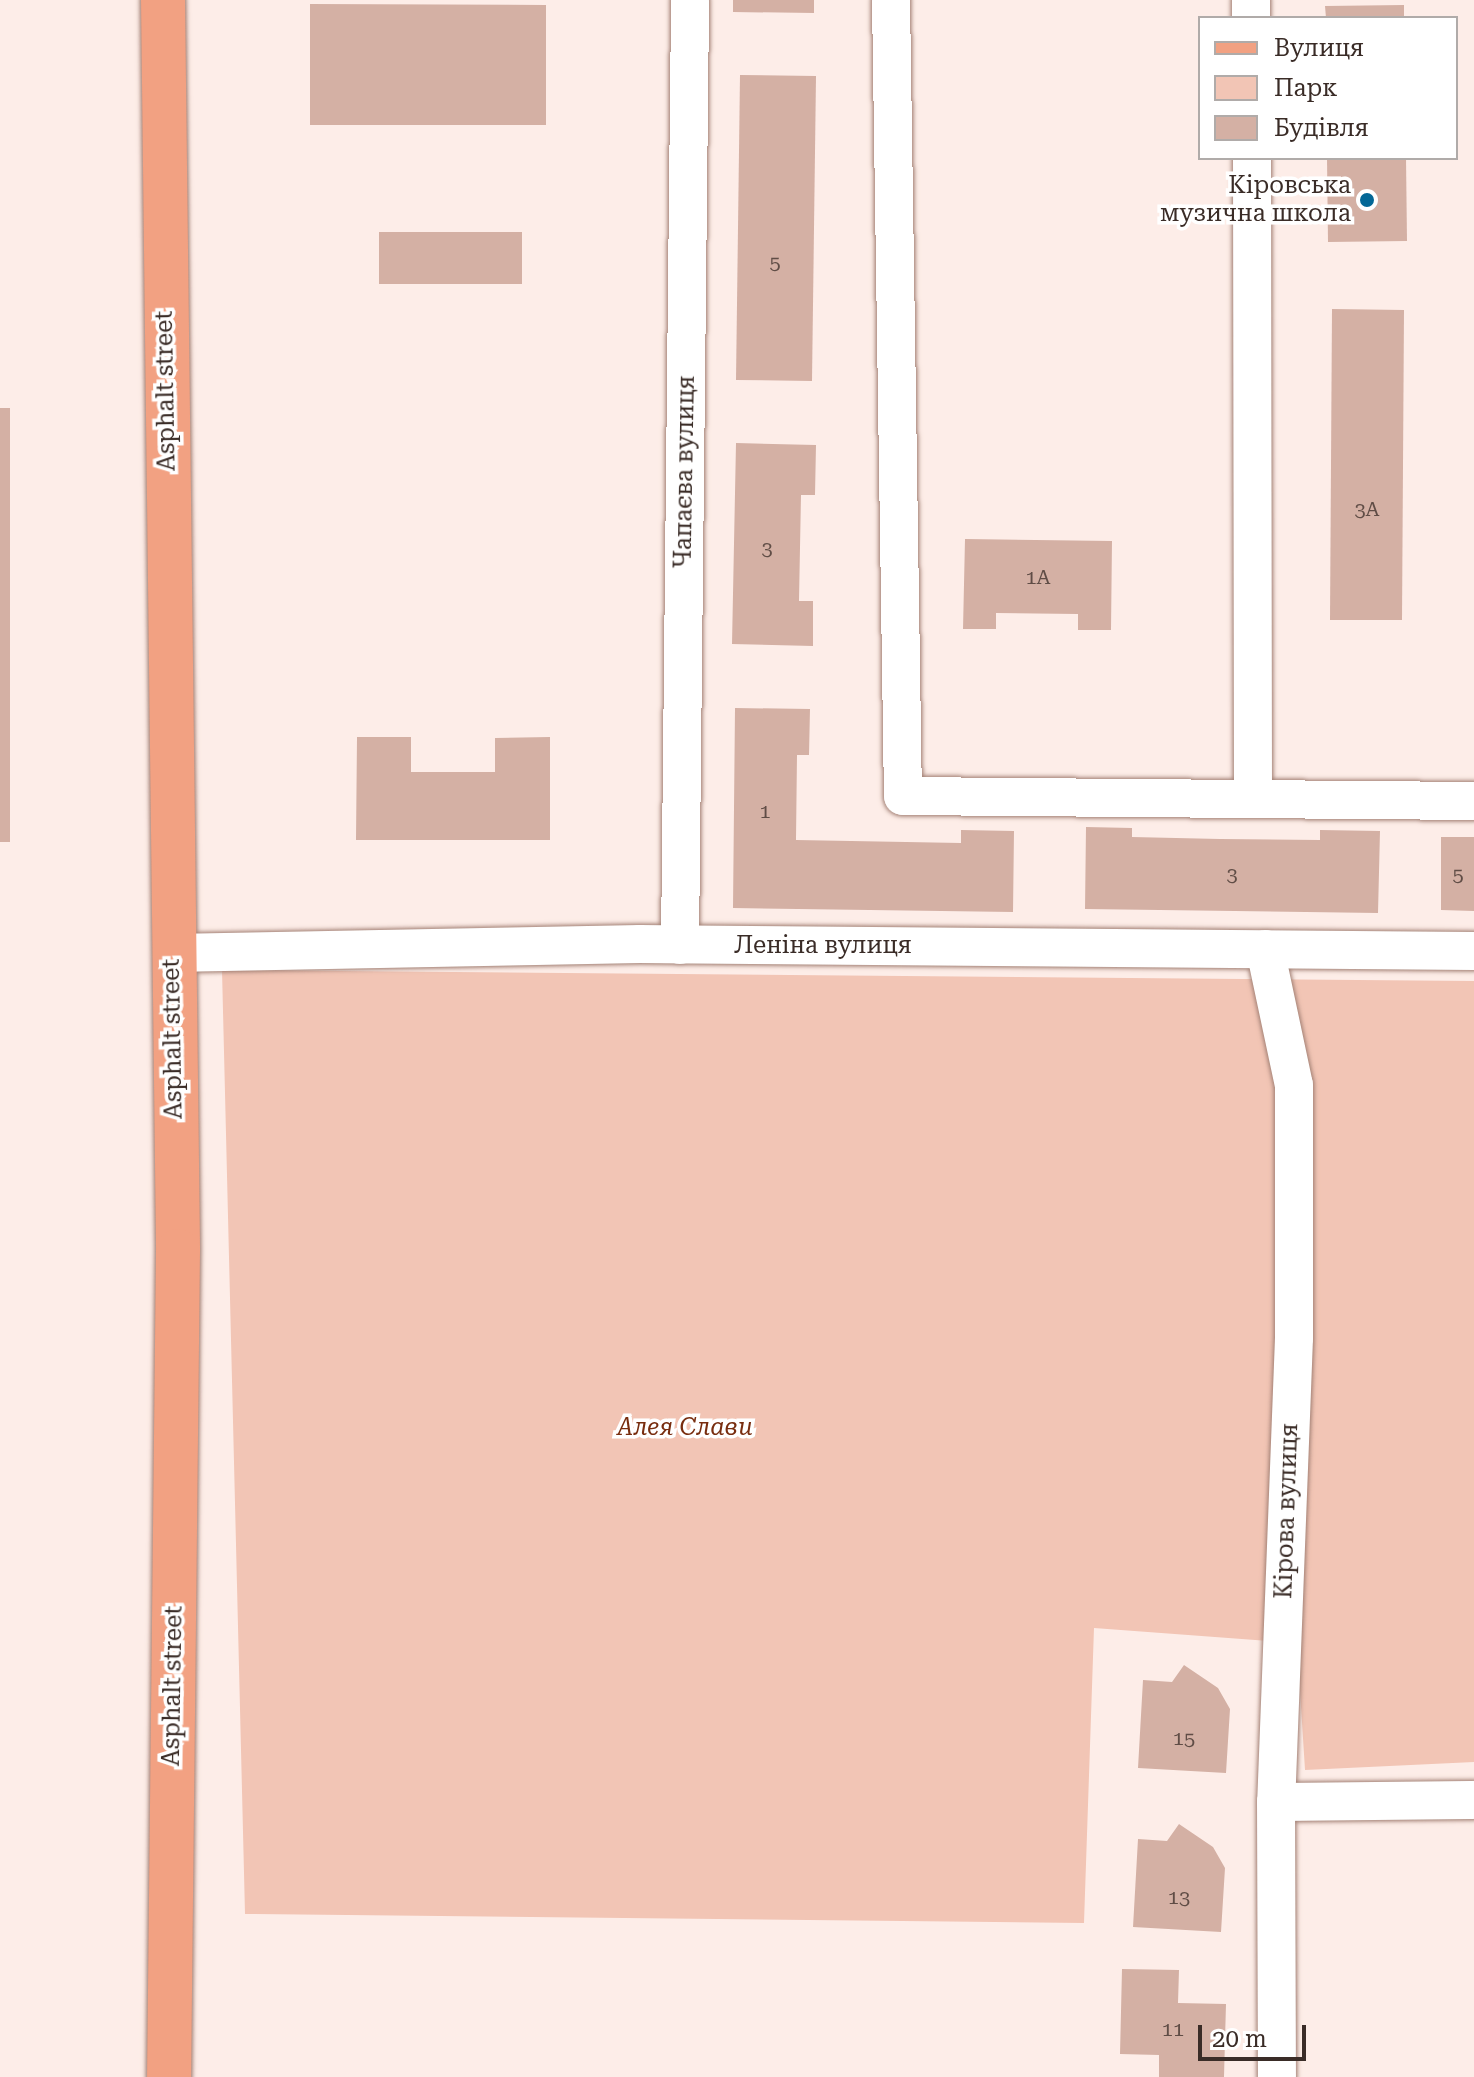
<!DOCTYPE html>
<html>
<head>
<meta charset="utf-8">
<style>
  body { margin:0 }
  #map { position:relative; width:1474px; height:2077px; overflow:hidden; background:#fdede8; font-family:"Roboto Serif",serif }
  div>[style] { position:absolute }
  .green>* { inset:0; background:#f2c5b5 }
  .building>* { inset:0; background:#d4b0a4 }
  .roads { filter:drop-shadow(0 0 2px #a48276) drop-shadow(0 0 2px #a48276) }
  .minor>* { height:38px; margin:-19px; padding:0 19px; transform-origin:19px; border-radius:19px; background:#fff }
  .major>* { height:44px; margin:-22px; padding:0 22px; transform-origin:22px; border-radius:22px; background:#f2a182 }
  .dots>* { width:22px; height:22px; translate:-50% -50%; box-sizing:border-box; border:4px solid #fff; border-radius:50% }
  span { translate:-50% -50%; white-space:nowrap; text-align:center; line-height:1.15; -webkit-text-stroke:7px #fff; paint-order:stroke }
  .number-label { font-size:20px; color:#604d46 }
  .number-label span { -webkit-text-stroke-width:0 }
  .poi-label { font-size:24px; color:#3a2c27 }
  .right { translate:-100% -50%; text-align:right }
  .street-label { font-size:24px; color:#3a2c27 }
  .park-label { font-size:24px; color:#782d0f; font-style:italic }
  .legend { position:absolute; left:1198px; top:16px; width:260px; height:144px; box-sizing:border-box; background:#fff; border:2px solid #b0aba9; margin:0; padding:10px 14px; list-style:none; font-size:24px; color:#3a2c27 }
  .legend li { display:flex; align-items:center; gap:16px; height:40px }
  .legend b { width:40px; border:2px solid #b0aba9 }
  .scale { position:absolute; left:1198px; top:2025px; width:108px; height:36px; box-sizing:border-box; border:4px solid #3a2c27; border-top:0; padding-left:10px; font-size:24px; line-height:28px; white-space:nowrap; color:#3a2c27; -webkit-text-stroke:6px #fff; paint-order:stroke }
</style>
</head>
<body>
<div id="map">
  <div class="green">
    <div style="clip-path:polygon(222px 970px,1474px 981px,1474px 1762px,1305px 1770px,1297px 1643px,1094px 1628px,1084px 1923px,245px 1914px)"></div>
  </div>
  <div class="building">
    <div style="clip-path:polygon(733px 0,814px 0,814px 13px,733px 12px)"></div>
    <div style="clip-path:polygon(310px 4px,546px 5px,546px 125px,310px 125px)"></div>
    <div style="clip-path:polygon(1404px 5px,1404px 18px,1326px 18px,1325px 6px)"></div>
    <div style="clip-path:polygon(740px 75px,816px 76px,812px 381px,736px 380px)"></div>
    <div style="clip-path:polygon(1327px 158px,1406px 158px,1407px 241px,1328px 242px)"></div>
    <div style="clip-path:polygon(379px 232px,522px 232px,522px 284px,379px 284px)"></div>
    <div style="clip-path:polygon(1332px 309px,1404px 310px,1402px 620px,1330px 620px)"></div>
    <div style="clip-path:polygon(0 408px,10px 408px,10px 842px,0 842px)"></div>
    <div style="clip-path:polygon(736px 443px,816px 445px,815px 495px,801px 495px,799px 601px,813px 601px,813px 646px,732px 644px)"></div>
    <div style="clip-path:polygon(965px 539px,1112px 541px,1111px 630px,1078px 630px,1078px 614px,996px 613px,996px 629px,963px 629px)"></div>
    <div style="clip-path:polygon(735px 708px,810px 709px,809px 755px,797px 755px,796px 840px,961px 843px,961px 830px,1014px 831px,1013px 912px,733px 908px)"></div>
    <div style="clip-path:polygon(357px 737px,411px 737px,411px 772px,495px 772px,495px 738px,550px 737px,550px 840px,356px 840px)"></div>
    <div style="clip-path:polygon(1086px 827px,1132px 828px,1132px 837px,1220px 839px,1320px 840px,1320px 830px,1380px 831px,1378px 913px,1085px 909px)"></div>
    <div style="clip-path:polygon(1441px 837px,1474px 837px,1474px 911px,1441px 910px)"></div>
    <div style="clip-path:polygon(1184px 1665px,1218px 1688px,1230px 1709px,1226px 1773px,1138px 1768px,1143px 1680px,1172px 1682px)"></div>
    <div style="clip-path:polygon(1179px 1824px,1213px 1847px,1225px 1868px,1221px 1932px,1133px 1927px,1138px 1839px,1167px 1841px)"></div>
    <div style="clip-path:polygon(1122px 1969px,1179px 1970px,1178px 2003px,1226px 2004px,1224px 2077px,1159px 2077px,1159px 2055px,1120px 2054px)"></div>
  </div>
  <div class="roads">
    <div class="minor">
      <div style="left:891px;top:0;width:796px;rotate:89.14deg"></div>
      <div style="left:903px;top:796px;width:571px;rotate:0.5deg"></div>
      <div style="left:1251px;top:0;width:18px;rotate:90deg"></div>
      <div style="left:1252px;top:158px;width:641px;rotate:89.91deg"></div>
      <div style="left:680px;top:945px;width:945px;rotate:-89.39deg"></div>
      <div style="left:1265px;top:949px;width:139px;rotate:78deg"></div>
      <div style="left:1294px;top:1085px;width:253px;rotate:90deg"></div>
      <div style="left:1294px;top:1338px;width:464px;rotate:92.2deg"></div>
      <div style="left:1276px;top:1802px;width:275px;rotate:89.8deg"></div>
      <div style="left:172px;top:953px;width:468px;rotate:-1.1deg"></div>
      <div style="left:640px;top:944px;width:834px;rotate:0.48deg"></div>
      <div style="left:1276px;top:1802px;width:198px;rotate:-0.6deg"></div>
    </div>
    <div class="major">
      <div style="left:163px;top:0;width:1251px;rotate:89.31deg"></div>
      <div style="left:178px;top:1251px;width:826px;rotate:90.62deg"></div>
    </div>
  </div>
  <div class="dots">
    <div style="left:1367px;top:200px;background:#036796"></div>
  </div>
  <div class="number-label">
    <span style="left:775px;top:262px">5</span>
    <span style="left:1367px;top:509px">3А</span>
    <span style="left:767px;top:548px">3</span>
    <span style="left:1038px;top:577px">1А</span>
    <span style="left:765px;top:811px">1</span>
    <span style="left:1232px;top:874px">3</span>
    <span style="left:1458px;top:874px">5</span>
    <span style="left:1184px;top:1738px">15</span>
    <span style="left:1179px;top:1897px">13</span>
    <span style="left:1173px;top:2029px">11</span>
  </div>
  <div class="poi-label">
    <span class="right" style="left:1351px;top:200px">Кіровська<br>музична школа</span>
  </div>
  <div class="street-label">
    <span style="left:166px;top:391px;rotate:-91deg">Asphalt street</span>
    <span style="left:685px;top:472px;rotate:-89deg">Чапаєва вулиця</span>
    <span style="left:823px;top:946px">Леніна вулиця</span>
    <span style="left:173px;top:1039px;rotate:-91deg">Asphalt street</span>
    <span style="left:1287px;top:1511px;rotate:-88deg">Кірова вулиця</span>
    <span style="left:173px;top:1686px;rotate:-89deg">Asphalt street</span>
  </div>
  <div class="park-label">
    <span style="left:685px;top:1428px">Алея Слави</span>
  </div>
  <ul class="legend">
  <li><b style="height:10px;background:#f2a182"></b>Вулиця</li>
  <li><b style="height:22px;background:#f2c5b5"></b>Парк</li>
  <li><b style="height:22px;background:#d4b0a4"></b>Будівля</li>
  </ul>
  <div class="scale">20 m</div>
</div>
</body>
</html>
